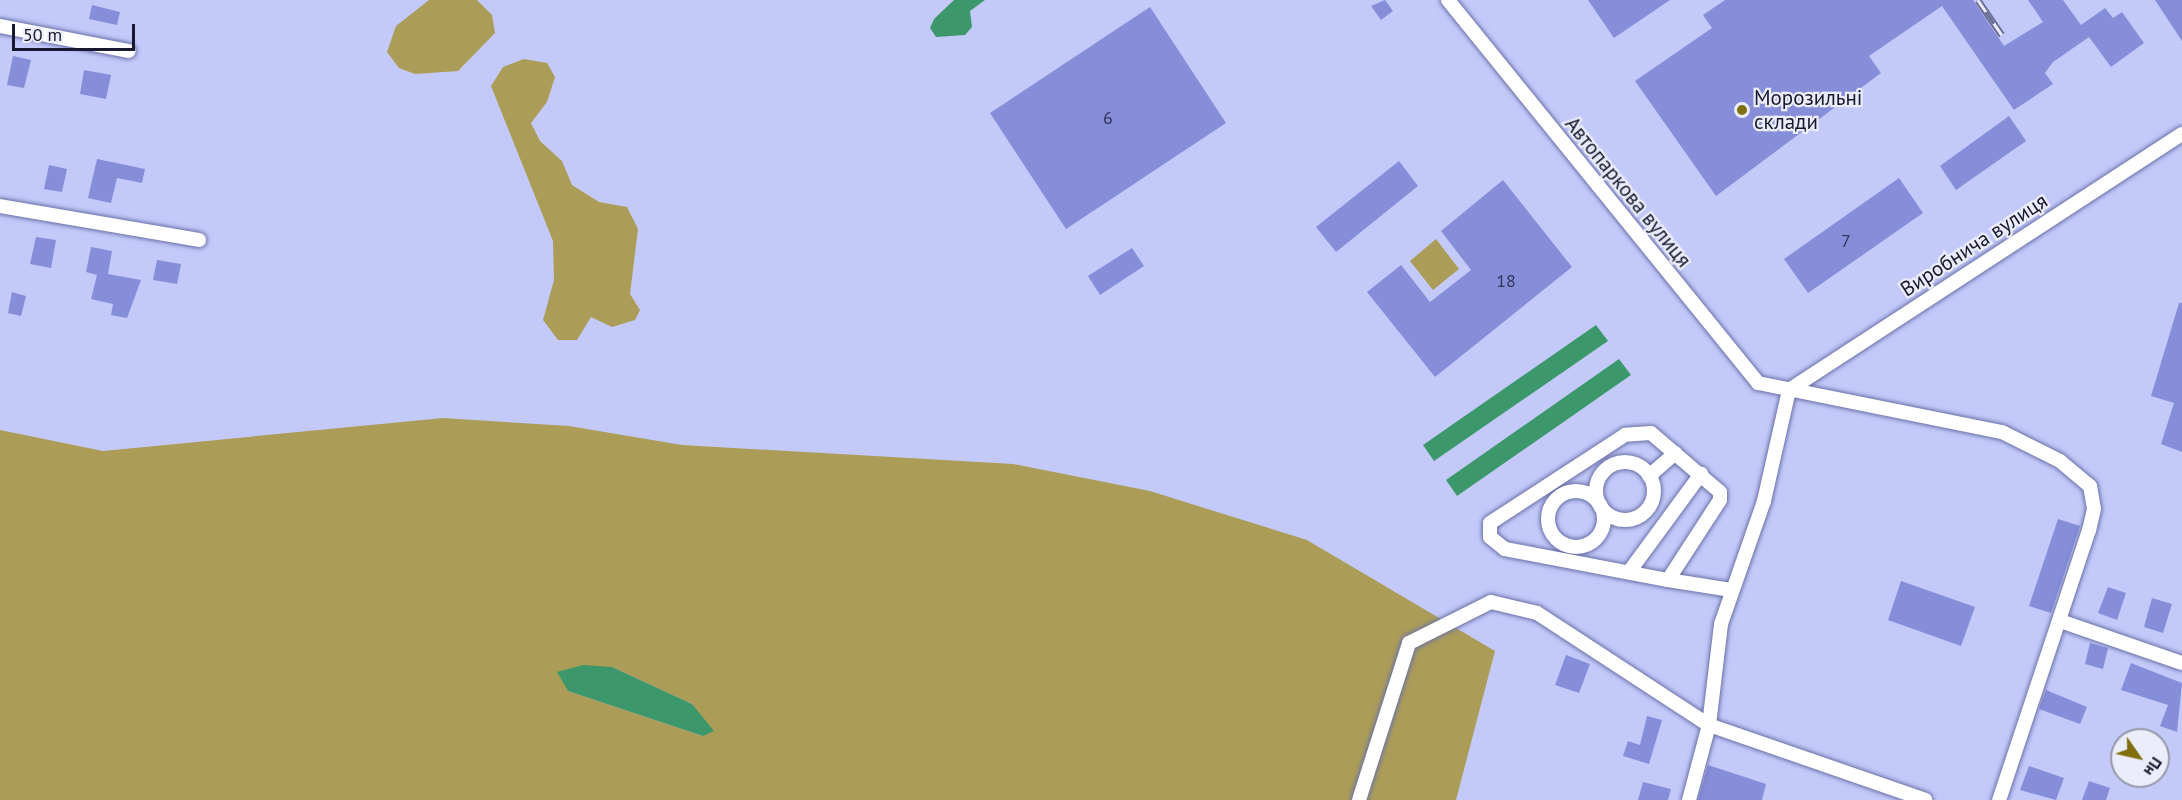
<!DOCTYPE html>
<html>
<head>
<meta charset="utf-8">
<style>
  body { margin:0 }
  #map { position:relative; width:2182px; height:800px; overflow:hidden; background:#c3cafa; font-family:"PT Sans",sans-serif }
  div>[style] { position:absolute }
  .green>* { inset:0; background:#ab9d58 }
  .water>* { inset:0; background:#3c986a }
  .building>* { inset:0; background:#868dd9 }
  .roads { filter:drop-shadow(0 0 2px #6b71a8) drop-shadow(0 0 2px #6b71a8) }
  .street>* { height:14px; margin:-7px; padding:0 7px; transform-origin:7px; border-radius:7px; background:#fff }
  .street>.ring { margin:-7px; padding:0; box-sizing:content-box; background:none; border:14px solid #fff; border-radius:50% }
  .rail>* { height:7px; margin-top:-3.5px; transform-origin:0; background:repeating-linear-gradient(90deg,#ebedfa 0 14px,#6c7194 0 28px); box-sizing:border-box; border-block:2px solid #6c7194 }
  .dots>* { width:16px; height:16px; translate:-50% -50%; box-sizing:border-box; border:3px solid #ebedfa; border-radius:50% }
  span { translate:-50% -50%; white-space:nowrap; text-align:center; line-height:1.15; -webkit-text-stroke:4.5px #ebedfa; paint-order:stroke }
  .number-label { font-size:18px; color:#33365a }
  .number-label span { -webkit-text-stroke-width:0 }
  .poi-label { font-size:21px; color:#17192f }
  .left { translate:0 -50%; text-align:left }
  .street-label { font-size:21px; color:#17192f }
  .north { position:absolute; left:2110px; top:728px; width:60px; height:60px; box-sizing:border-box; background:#ebedfa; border:2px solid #9698a9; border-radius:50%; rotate:124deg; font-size:16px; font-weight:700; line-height:24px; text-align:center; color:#17192f }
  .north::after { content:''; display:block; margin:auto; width:21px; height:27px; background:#7f6f0d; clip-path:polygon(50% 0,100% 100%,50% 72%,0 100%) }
  .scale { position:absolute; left:12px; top:24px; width:123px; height:27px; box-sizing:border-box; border:3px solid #17192f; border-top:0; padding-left:8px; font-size:18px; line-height:21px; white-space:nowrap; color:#17192f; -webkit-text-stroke:4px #ebedfa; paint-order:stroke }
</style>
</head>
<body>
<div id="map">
  <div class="green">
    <div style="clip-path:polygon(429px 0,477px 0,492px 15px,495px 33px,458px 71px,415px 74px,399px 68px,387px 52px,396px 26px)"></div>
    <div style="clip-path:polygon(524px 59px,547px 63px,555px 77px,547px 102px,531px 123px,540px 141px,562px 161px,572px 185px,599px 202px,627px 207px,638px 229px,630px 294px,640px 310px,635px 320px,612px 327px,591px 317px,577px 340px,558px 340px,543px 320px,554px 280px,553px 241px,491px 86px,503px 67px)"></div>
    <div style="clip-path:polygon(1436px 239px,1459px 269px,1433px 290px,1410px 261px)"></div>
    <div style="clip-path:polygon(evenodd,443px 418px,569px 426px,682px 445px,1013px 464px,1150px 491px,1307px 540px,1495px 651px,1456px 800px,0 800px,0 430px,103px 451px,443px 418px,612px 667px,692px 704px,703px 736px,568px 691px,612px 667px)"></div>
  </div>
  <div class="water">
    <div style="clip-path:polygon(954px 0,985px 0,970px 11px,972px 27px,965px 35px,936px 37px,930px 28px,934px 19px)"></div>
    <div style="clip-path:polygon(1596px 325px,1608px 341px,1434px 461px,1423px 445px)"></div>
    <div style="clip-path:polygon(1619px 359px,1631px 375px,1457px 496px,1446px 480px)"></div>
    <div style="clip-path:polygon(583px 665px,612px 667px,692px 704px,714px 731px,703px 736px,568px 691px,557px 672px)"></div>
  </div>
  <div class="building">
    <div style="clip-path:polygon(1385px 0,1393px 11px,1381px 20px,1371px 6px)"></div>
    <div style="clip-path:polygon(1588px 0,1670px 0,1614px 38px)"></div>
    <div style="clip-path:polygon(1725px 0,1973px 0,2004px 46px,2043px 22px,2028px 0,2063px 0,2081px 25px,2105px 8px,2113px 18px,2122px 12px,2144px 43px,2111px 67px,2089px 37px,2053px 62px,2045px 73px,2053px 84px,2014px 110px,1942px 6px,1869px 56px,1881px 73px,1716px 196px,1635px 81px,1712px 28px,1703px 15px)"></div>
    <div style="clip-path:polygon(2155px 0,2182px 0,2182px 41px)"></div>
    <div style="clip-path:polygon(92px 5px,120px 12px,117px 25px,89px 19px)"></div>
    <div style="clip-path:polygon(1150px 7px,1226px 123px,1066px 229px,990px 113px)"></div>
    <div style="clip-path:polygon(13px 56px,31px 60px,24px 88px,7px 85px)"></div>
    <div style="clip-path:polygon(84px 70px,111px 75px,106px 99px,80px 94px)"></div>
    <div style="clip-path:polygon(2009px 116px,2026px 141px,1956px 190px,1940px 166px)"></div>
    <div style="clip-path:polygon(97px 159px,145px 169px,142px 183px,117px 178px,111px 203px,88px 198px)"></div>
    <div style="clip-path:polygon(1399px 161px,1418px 186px,1336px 252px,1316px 227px)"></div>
    <div style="clip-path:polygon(49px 165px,67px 169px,62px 192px,44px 189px)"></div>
    <div style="clip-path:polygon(1899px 178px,1923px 213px,1808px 293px,1784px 259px)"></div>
    <div style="clip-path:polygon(1503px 180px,1572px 267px,1435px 377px,1367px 292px,1401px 265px,1430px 302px,1471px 270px,1441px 231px)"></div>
    <div style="clip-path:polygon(36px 237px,56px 240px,51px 268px,30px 264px)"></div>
    <div style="clip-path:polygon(91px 247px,112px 251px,108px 274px,141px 280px,127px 318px,111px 315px,113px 304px,91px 299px,97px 275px,86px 272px)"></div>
    <div style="clip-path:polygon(1132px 248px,1144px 266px,1100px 295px,1088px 276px)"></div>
    <div style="clip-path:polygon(157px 260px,181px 264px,177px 284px,153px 280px)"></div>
    <div style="clip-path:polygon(12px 292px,26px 296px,21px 316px,8px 313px)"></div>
    <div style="clip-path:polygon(2179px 303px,2182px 303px,2182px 452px,2161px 444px,2174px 403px,2151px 396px)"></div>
    <div style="clip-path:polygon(2058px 519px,2080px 526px,2051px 613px,2029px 606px)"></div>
    <div style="clip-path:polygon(1901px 581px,1975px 607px,1961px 646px,1888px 620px)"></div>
    <div style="clip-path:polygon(2108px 587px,2126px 593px,2117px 620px,2098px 613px)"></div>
    <div style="clip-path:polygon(2152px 598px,2172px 604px,2163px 633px,2144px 627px)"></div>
    <div style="clip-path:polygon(2090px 643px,2108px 648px,2103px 669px,2085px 664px)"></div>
    <div style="clip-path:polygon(1566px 655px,1590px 664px,1579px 693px,1555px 685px)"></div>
    <div style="clip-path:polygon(2131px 663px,2182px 683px,2177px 732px,2160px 726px,2168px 705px,2121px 690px)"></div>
    <div style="clip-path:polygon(2046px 690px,2087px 707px,2080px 724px,2039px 709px)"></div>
    <div style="clip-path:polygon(1647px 716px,1662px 720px,1649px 764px,1623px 756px,1628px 741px,1640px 745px)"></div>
    <div style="clip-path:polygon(1708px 765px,1766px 784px,1762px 800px,1698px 800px)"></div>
    <div style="clip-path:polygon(2029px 766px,2064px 778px,2056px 800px,2020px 790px)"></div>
    <div style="clip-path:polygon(2089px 781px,2110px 788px,2106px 800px,2082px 800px)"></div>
    <div style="clip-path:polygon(1643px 782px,1671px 789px,1668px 800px,1638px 800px)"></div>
  </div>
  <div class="roads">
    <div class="street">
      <div style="left:1448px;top:0;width:493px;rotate:51deg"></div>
      <div style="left:1758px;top:383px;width:249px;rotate:11.4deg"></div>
      <div style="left:2002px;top:432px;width:65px;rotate:26.6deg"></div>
      <div style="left:2060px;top:461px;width:39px;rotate:40deg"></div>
      <div style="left:2090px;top:486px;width:23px;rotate:80deg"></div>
      <div style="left:2094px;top:509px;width:22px;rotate:103deg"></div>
      <div style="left:2089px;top:530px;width:285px;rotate:108.4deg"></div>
      <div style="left:0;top:26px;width:131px;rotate:11deg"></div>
      <div style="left:0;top:206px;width:202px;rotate:9.7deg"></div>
      <div style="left:1789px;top:390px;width:469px;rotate:-33.1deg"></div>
      <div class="ring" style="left:1596px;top:462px;width:44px;height:44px"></div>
      <div style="left:1649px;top:476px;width:35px;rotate:-41deg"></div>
      <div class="ring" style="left:1548px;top:491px;width:42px;height:42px"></div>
      <div style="left:1629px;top:572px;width:122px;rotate:-53.7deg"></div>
      <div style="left:1668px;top:580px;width:95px;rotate:-57deg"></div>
      <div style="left:1720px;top:500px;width:8px;rotate:-90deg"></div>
      <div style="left:1720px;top:492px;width:91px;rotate:-139.5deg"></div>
      <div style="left:1651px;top:433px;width:26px;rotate:176deg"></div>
      <div style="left:1625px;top:435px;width:161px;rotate:146.9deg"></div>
      <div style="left:1490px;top:523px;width:14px;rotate:90deg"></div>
      <div style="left:1490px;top:537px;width:19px;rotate:39deg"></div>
      <div style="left:1505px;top:549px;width:166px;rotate:10.8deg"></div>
      <div style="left:1668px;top:580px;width:64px;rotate:9deg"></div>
      <div style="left:2060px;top:621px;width:129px;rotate:19deg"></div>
      <div style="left:1359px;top:800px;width:165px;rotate:-72.3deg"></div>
      <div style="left:1409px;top:643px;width:92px;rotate:-26.6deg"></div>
      <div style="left:1491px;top:602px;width:47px;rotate:13.4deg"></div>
      <div style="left:1537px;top:613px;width:205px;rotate:33.1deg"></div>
      <div style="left:1709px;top:725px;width:229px;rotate:19.1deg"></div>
      <div style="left:1689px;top:800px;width:78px;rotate:-75.1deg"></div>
      <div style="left:1709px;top:725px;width:102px;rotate:-83.2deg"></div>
      <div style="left:1721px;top:624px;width:130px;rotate:-70.7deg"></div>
      <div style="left:1764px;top:501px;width:114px;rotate:-77.3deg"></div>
    </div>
  </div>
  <div class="rail">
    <div style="left:1978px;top:0;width:42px;rotate:55.6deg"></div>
  </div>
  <div class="dots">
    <div style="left:1742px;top:110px;background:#7f6f0d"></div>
  </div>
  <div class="number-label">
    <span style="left:1108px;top:118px">6</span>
    <span style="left:1846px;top:241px">7</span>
    <span style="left:1506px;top:281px">18</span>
  </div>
  <div class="poi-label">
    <span class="left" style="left:1754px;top:110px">Морозильні<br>склади</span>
  </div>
  <div class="street-label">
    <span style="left:1628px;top:192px;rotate:51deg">Автопаркова вулиця</span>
    <span style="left:1974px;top:245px;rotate:-33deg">Виробнича вулиця</span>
  </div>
  <div class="north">Пн</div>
  <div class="scale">50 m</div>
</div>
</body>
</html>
